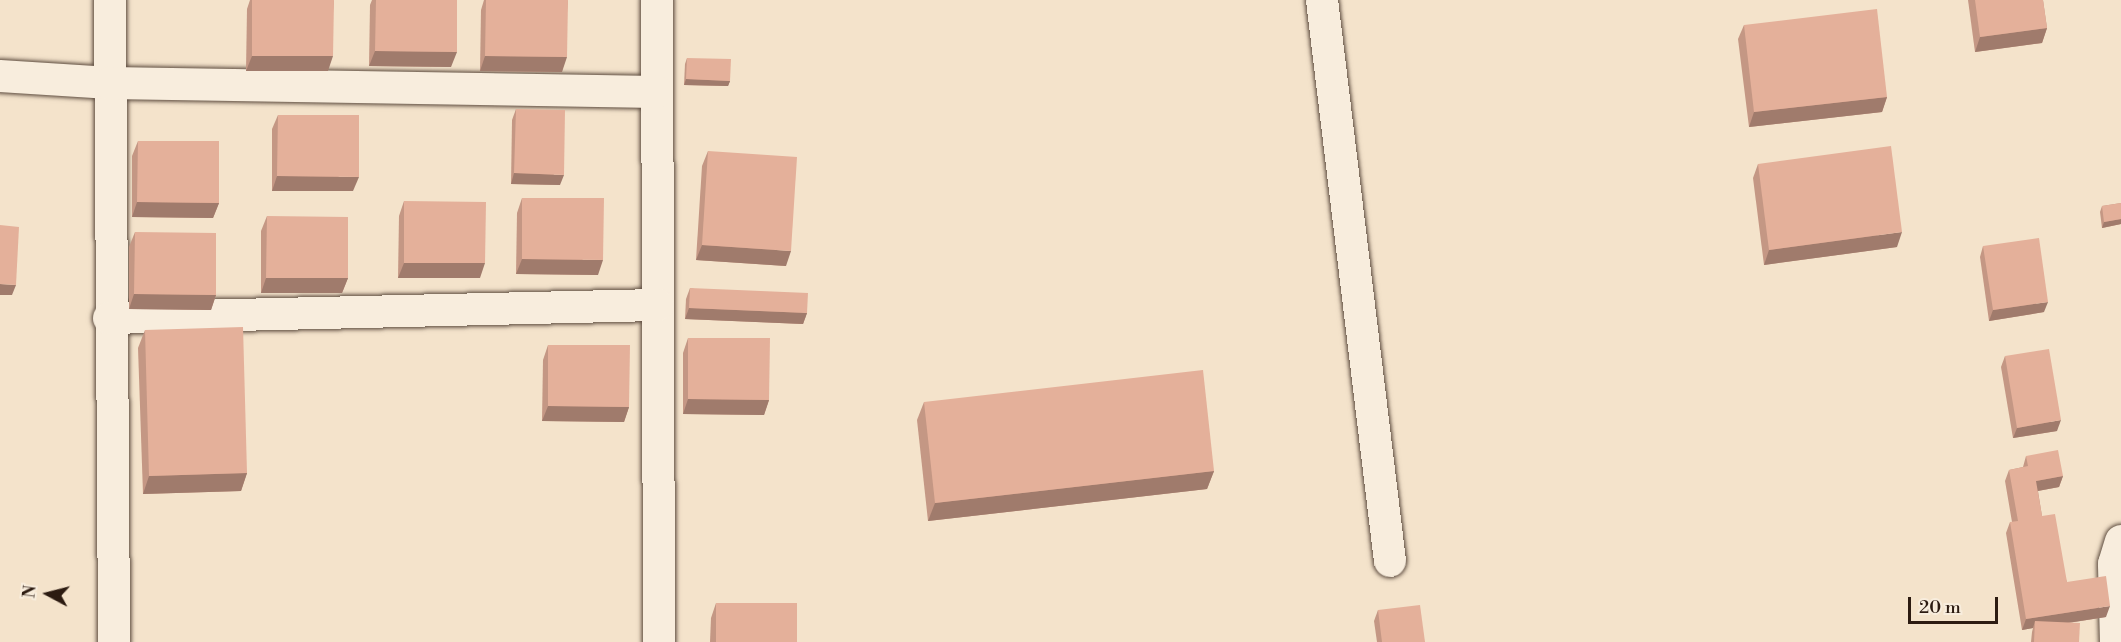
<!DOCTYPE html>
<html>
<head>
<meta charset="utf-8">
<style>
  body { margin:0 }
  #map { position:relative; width:2121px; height:642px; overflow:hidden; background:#f4e3cb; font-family:"Libre Bodoni",serif }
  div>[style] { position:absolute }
  .roads { filter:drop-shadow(0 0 2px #5e4d40) drop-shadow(0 0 2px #5e4d40) }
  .minor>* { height:32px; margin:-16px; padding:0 16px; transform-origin:16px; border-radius:16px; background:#f8eddd }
  .wall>* { inset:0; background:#c49784 }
  .shaded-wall>* { inset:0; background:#a07b6c }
  .building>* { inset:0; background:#e4b09a }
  span { translate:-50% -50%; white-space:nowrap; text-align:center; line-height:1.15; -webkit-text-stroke:6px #f8eddd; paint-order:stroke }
  .north { position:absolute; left:18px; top:564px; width:60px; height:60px; -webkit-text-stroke:4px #f8eddd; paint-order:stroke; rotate:277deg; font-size:16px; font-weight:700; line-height:24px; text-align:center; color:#2c1b11 }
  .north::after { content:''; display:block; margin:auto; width:21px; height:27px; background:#2c1b11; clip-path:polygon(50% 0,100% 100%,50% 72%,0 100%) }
  .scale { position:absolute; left:1908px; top:597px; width:90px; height:27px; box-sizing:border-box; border:3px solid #2c1b11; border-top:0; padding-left:8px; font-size:18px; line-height:21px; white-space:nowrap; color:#2c1b11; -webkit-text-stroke:4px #f8eddd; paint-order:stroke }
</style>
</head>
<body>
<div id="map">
  <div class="roads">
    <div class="minor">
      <div style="left:110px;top:0;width:642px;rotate:89.64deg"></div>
      <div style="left:657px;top:0;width:642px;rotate:89.82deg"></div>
      <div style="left:1322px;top:0;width:565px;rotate:83.09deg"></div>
      <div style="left:0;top:76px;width:110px;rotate:3.6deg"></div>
      <div style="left:110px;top:83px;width:547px;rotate:0.94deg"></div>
      <div style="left:109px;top:318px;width:549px;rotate:-1.36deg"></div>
      <div style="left:2116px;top:642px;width:78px;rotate:-91.5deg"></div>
      <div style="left:2114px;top:564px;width:24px;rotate:-73deg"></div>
    </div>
  </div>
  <div class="wall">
    <div style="clip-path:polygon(250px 0,334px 0,328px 71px,246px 71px,247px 9px)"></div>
    <div style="clip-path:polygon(372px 0,457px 0,451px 67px,369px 66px,370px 5px)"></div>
    <div style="clip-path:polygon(484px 0,568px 0,562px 72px,480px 71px,481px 10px)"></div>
    <div style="clip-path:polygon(1968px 0,2043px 0,2047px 28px,2042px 43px,1975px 52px)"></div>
    <div style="clip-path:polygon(1744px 25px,1887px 97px,1882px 112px,1749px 127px,1738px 39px)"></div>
    <div style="clip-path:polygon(687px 58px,730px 81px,728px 86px,684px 85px,685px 64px)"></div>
    <div style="clip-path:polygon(516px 109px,560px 185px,511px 184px,512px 120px)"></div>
    <div style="clip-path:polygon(278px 115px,353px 191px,272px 191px,272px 129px)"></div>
    <div style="clip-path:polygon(138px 141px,219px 203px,213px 218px,132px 217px,132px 156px)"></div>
    <div style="clip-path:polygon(708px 151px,786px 266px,696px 260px,702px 166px)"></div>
    <div style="clip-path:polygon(1758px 164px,1897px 247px,1764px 265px,1753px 178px)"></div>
    <div style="clip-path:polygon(522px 198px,598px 275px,516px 274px,517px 213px)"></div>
    <div style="clip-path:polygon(404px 201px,480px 278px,398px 278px,399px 216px)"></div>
    <div style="clip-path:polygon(2121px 203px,2121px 224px,2102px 228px,2100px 212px,2102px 206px)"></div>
    <div style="clip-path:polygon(267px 216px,348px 278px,342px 293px,261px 293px,261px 231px)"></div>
    <div style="clip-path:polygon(135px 232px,216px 295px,211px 310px,129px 309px,129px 247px)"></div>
    <div style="clip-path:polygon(1983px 246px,2044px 312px,1989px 321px,1980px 257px)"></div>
    <div style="clip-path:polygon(690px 288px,807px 313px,803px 324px,685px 319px,686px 299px)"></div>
    <div style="clip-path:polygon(145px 330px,247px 473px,241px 491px,143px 494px,138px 348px)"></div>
    <div style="clip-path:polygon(688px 338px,769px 400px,764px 415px,683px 414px,683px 353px)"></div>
    <div style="clip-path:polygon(548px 345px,629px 407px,624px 422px,542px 421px,543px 360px)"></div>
    <div style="clip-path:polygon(2005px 356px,2057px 431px,2013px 438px,2001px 367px)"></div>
    <div style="clip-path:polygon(924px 402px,1214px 471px,1207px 489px,928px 521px,917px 420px)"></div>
    <div style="clip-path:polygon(2026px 456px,2063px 476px,2059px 487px,2038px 491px,2042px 516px,2067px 582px,2106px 617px,2068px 623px,2079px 642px,2031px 642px,2032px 632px,2033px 628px,2022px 630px,2006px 533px,2010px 522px,2012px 522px,2005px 481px,2009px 470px,2023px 467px)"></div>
    <div style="clip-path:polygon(716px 603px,797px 642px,710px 642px,711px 618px)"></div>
    <div style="clip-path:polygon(1378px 610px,1425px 642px,1377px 642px,1374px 621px)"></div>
  </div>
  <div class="shaded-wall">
    <div style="clip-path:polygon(2047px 28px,2042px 43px,1975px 52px,1980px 37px)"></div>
    <div style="clip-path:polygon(375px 51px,457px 52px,451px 67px,369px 66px)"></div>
    <div style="clip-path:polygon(252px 56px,333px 56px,328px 71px,246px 71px)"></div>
    <div style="clip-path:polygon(485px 56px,567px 57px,562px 72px,480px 71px)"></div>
    <div style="clip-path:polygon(686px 79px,730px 81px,728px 86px,684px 85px)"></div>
    <div style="clip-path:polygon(1887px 97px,1882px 112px,1749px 127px,1754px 112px)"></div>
    <div style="clip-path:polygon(514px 173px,564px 175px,560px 185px,511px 184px)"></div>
    <div style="clip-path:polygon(277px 176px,359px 177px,353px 191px,272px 191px)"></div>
    <div style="clip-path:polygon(137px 202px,219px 203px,213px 218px,132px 217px)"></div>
    <div style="clip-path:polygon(2121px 219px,2121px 224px,2102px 228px,2104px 222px)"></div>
    <div style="clip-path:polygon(1902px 232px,1897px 247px,1764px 265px,1769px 250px)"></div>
    <div style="clip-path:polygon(702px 245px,791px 251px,786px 266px,696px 260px)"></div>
    <div style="clip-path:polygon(522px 259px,603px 260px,598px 275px,516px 274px)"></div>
    <div style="clip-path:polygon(404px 263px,485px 263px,480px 278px,398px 278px)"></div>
    <div style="clip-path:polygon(266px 278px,348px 278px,342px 293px,261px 293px)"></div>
    <div style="clip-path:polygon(0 284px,16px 285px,12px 295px,0 295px)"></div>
    <div style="clip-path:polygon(134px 294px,216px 295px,211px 310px,129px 309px)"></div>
    <div style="clip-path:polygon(2048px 302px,2044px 312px,1989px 321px,1993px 310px)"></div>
    <div style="clip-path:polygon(689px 308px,807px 313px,803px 324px,685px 319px)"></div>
    <div style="clip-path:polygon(688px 399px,769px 400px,764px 415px,683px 414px)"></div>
    <div style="clip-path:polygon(548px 406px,629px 407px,624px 422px,542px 421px)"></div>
    <div style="clip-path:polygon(2061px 420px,2057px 431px,2013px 438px,2017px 428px)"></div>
    <div style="clip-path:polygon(1214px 471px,1207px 489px,928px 521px,935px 503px)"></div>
    <div style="clip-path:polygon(247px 473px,241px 491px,143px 494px,149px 476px)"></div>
    <div style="clip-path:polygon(2063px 476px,2059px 487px,2032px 492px,2036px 481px)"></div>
    <div style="clip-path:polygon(2110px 606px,2106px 617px,2035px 628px,2035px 621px,2033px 628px,2022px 630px,2026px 619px)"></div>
  </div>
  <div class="building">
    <div style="clip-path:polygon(252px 0,334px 0,333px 56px,252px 56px)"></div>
    <div style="clip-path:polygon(376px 0,457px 0,457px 52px,375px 51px)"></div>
    <div style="clip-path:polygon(486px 0,568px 0,567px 57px,485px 56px)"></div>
    <div style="clip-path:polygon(1975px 0,2043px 0,2047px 28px,1980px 37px)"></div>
    <div style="clip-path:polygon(1877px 9px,1887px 97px,1754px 112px,1744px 25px)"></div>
    <div style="clip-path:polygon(687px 58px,731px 59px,730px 81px,686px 79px)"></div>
    <div style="clip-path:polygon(516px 109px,565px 110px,564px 175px,514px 173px)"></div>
    <div style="clip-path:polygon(278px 115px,359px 115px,359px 177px,277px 176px)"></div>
    <div style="clip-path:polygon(138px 141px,219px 141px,219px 203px,137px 202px)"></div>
    <div style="clip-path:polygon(1891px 146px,1902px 232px,1769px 250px,1758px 164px)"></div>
    <div style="clip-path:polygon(708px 151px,797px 157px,791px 251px,702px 245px)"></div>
    <div style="clip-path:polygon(522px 198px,604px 198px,603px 260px,522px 259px)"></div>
    <div style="clip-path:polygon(404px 201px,486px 202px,485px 263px,404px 263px)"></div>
    <div style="clip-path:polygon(2121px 203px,2121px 219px,2104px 222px,2102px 206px)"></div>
    <div style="clip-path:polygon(267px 216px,348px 217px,348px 278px,266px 278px)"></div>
    <div style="clip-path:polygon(0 225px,19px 227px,16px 285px,0 284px)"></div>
    <div style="clip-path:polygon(135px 232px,216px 233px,216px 295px,134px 294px)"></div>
    <div style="clip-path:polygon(2039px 238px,2048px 302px,1993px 310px,1983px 246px)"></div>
    <div style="clip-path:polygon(690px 288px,808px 293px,807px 313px,689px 308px)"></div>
    <div style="clip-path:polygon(243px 327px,247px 473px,149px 476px,145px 330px)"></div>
    <div style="clip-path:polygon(688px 338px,770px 338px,769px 400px,688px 399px)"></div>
    <div style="clip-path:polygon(548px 345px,630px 345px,629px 407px,548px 406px)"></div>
    <div style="clip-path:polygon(2049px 349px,2061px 420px,2017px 428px,2005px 356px)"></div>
    <div style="clip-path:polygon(1203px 370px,1214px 471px,935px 503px,924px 402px)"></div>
    <div style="clip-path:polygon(2058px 450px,2063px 476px,2036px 481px,2042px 516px,2055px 514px,2067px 582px,2106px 576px,2110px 606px,2026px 619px,2010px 522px,2018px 521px,2009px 470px,2028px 466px,2026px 456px)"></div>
    <div style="clip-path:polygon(716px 603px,797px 603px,797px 642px,716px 642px)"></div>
    <div style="clip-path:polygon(1420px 605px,1425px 642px,1382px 642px,1378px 610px)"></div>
    <div style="clip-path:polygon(2035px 621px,2080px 623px,2079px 642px,2034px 642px)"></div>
  </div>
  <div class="north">N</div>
  <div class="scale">20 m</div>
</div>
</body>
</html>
